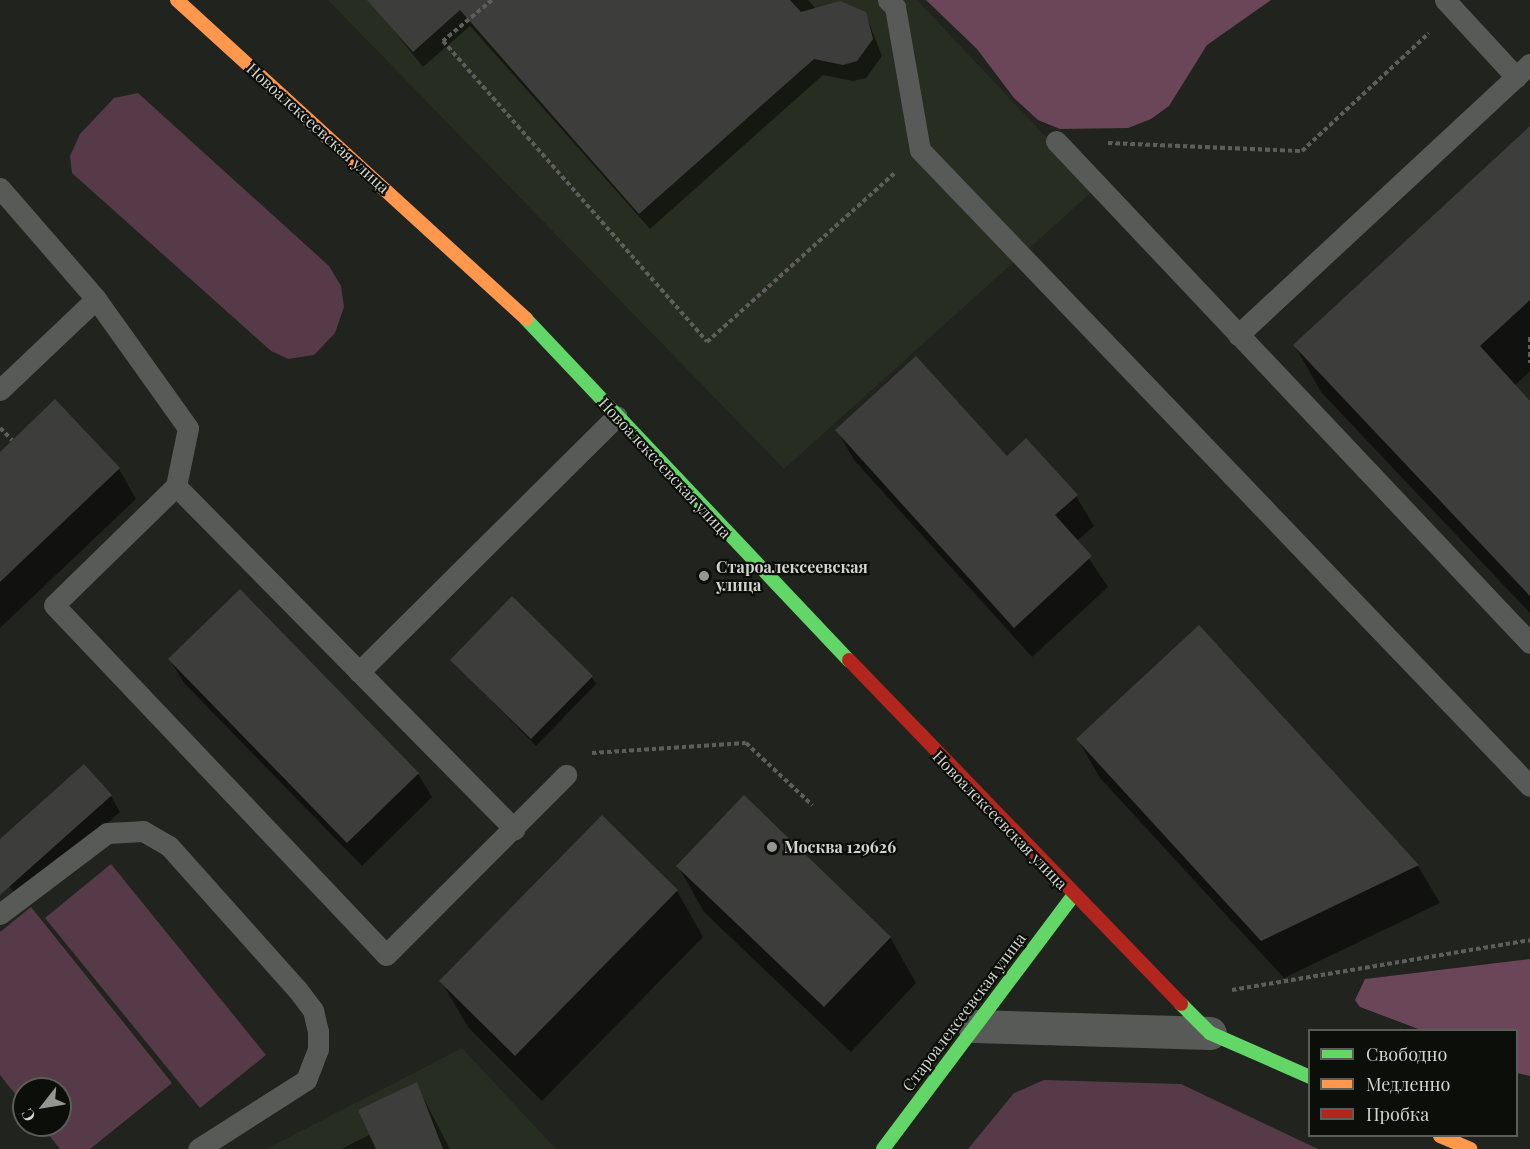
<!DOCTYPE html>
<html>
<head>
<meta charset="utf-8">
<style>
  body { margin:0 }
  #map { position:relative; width:1530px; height:1149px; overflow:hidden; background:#21231f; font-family:"Playfair Display",serif }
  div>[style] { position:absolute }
  .built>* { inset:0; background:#282d21 }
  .green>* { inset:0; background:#563a48 }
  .forest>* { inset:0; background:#6a4658 }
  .shadow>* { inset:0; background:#0007 }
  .building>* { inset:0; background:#3d3e3b }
  .path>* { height:4px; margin-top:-2px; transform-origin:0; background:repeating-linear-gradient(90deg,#5d5e5b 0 4.5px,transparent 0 7.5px) }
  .lane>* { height:21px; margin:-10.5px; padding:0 10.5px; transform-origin:10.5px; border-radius:10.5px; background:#585a57 }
  .street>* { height:33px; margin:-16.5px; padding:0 16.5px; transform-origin:16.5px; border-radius:16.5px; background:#585a57 }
  .fast>* { height:14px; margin:-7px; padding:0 7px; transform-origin:7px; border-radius:7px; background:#63d668 }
  .slow>* { height:14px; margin:-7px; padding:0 7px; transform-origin:7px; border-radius:7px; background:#ff974d }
  .jam>* { height:14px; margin:-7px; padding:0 7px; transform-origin:7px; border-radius:7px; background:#b3261e }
  .dots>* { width:16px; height:16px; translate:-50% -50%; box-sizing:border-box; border:3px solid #0c0e0a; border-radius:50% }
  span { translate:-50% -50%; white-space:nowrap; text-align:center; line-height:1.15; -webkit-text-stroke:4.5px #0c0e0a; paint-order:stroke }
  .street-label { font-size:16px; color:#d2d4cf }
  .poi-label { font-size:16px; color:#d2d4cf; font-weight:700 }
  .left { translate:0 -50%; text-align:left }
  .legend { position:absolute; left:1308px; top:1029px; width:210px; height:108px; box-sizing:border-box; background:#0c0e0a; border:2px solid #5b5d59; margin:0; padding:8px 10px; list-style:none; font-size:18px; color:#d2d4cf }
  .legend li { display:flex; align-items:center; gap:12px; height:30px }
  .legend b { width:30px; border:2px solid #5b5d59 }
  .north { position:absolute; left:12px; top:1077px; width:60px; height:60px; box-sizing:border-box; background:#0c0e0a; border:2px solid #5b5d59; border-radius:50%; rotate:239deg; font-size:16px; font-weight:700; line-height:24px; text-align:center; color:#d2d4cf }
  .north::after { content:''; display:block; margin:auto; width:21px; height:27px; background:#949691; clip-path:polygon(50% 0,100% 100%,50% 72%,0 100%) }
</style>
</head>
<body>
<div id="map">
  <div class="built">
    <div style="clip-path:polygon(328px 0,917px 0,1095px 189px,784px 469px)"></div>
    <div style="clip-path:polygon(462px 1048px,556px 1149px,266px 1149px,410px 1075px)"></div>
  </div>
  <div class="green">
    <div style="clip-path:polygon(138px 93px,329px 266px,341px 286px,344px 307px,335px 333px,314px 355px,288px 359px,271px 351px,72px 173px,70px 156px,80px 134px,114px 98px)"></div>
    <div style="clip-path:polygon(111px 864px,266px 1055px,200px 1108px,45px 918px)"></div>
    <div style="clip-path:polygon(31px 907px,172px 1083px,90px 1149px,60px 1149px,41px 1125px,60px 1125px,60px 1089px,24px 1089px,24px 1105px,0 1075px,0 932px)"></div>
    <div style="clip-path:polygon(1044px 1080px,1181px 1084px,1318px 1149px,968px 1149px,1014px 1093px)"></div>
  </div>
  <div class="forest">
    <div style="clip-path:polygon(926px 0,1271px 0,1207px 45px,1169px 106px,1151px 119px,1128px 128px,1060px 129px,1038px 120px,1014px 98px,977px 49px)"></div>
    <div style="clip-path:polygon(1530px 959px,1530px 1076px,1517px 1073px,1516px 1030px,1421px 1030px,1360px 1007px,1355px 1000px,1365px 979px)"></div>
  </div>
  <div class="shadow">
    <div style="clip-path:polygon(390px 0,808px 0,816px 9px,865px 13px,882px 56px,866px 78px,853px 81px,823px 75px,650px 229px,470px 26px,423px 67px,378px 11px)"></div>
    <div style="clip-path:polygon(1530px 128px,1530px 371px,1514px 386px,1530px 403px,1530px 613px,1321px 392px,1295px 346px)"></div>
    <div style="clip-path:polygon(55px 401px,119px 469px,136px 499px,0 628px,0 454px)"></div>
    <div style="clip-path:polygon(837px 430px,1007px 458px,1076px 496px,1094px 526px,1077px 541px,1108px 587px,1032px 657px,854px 460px)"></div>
    <div style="clip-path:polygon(1199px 627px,1418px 866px,1440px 903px,1284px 978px,1100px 778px,1078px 740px)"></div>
    <div style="clip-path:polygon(170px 660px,418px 774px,432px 797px,362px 866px,184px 683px)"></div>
    <div style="clip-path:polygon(452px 660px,591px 676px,596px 684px,536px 746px)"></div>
    <div style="clip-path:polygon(111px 796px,120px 812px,21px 900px,0 876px,0 841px)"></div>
    <div style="clip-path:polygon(678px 866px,890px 937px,916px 983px,851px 1052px,704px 912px)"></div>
    <div style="clip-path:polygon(677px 891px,703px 937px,542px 1101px,468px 1027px,441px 981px)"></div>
    <div style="clip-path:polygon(416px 1084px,450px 1149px,341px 1149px,371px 1134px)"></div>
  </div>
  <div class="building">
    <div style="clip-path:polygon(367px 0,790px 0,801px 12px,840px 1px,866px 12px,873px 39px,857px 61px,843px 65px,814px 59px,639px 214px,460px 10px,413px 52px)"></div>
    <div style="clip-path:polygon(1530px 126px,1530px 300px,1480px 346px,1530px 401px,1530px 596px,1293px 345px)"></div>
    <div style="clip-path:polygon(916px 356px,1007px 456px,1026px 438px,1078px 495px,1055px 515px,1092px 556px,1014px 628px,835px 430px)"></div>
    <div style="clip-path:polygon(55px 399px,120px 468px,0 582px,0 452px)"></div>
    <div style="clip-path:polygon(240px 589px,419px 773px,347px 843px,168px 659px)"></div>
    <div style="clip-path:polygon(512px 596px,593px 676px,531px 739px,450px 660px)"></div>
    <div style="clip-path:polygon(1199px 625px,1419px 865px,1261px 941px,1076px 739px)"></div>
    <div style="clip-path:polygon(84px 764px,112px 795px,0 895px,0 839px)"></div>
    <div style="clip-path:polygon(744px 795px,891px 937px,824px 1007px,676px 866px)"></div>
    <div style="clip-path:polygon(602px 815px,678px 890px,515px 1056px,439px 981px)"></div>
    <div style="clip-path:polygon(417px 1082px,443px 1149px,376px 1149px,358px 1110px)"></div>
  </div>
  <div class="path">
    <div style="left:492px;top:0;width:64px;rotate:140.1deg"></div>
    <div style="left:443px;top:41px;width:400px;rotate:48.7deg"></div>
    <div style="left:707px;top:342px;width:253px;rotate:-42deg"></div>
    <div style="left:1108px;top:143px;width:194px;rotate:2.4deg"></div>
    <div style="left:1302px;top:151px;width:173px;rotate:-42.9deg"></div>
    <div style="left:1530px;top:337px;width:26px;rotate:90deg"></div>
    <div style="left:0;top:428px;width:17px;rotate:45deg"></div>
    <div style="left:592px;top:753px;width:154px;rotate:-3.7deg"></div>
    <div style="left:746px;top:743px;width:91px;rotate:43.2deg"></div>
    <div style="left:1232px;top:990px;width:302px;rotate:-9.5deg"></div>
  </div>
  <div class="lane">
    <div style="left:888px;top:0;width:10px;rotate:45deg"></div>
    <div style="left:895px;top:7px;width:145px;rotate:80.1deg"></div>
    <div style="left:920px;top:150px;width:881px;rotate:46.2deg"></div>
    <div style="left:1445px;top:0;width:105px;rotate:47.3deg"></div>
    <div style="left:1056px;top:141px;width:690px;rotate:46.64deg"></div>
    <div style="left:0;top:188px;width:147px;rotate:49.1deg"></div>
    <div style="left:96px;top:299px;width:158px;rotate:54.5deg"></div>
    <div style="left:188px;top:428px;width:59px;rotate:101.7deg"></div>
    <div style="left:176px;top:486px;width:482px;rotate:45.4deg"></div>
    <div style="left:1238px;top:335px;width:398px;rotate:-42.9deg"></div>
    <div style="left:0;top:390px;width:132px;rotate:-43.5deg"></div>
    <div style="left:176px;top:486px;width:170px;rotate:135.7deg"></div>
    <div style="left:54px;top:605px;width:482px;rotate:46.5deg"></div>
    <div style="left:386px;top:955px;width:255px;rotate:-45deg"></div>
    <div style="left:359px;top:672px;width:363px;rotate:-44.8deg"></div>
    <div style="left:0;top:914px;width:134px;rotate:-37.1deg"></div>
    <div style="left:107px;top:833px;width:36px;rotate:-3deg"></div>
    <div style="left:143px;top:831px;width:30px;rotate:30deg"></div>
    <div style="left:169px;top:846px;width:192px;rotate:48.2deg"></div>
    <div style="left:297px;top:989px;width:26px;rotate:53deg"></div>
    <div style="left:313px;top:1010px;width:22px;rotate:77deg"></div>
    <div style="left:318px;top:1031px;width:18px;rotate:90deg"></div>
    <div style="left:318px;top:1049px;width:33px;rotate:111deg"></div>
    <div style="left:306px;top:1080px;width:128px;rotate:147.4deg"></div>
  </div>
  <div class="street">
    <div style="left:974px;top:1026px;width:236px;rotate:1.7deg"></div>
  </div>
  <div class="fast">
    <div style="left:526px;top:319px;width:470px;rotate:46.6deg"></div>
    <div style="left:1181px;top:1004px;width:41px;rotate:45deg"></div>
    <div style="left:1210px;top:1033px;width:109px;rotate:23.7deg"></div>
    <div style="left:883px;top:1149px;width:316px;rotate:-53.1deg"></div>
  </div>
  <div class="slow">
    <div style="left:177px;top:0;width:473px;rotate:42.4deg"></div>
    <div style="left:1440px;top:1136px;width:33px;rotate:23deg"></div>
  </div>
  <div class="jam">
    <div style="left:849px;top:660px;width:478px;rotate:46deg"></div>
  </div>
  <div class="dots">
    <div style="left:704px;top:576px;background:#949691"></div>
    <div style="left:772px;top:847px;background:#949691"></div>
  </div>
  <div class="street-label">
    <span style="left:318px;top:128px;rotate:42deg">Новоалексеевская улица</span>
    <span style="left:665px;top:468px;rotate:47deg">Новоалексеевская улица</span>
    <span style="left:1000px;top:820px;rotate:46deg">Новоалексеевская улица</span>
    <span style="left:964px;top:1012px;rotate:-53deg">Староалексеевская улица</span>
  </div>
  <div class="poi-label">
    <span class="left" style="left:716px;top:576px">Староалексеевская<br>улица</span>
    <span class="left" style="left:784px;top:847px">Москва 129626</span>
  </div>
  <ul class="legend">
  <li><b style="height:8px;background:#63d668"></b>Свободно</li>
  <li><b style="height:8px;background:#ff974d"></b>Медленно</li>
  <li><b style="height:8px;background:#b3261e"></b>Пробка</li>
  </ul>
  <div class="north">С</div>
</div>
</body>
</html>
